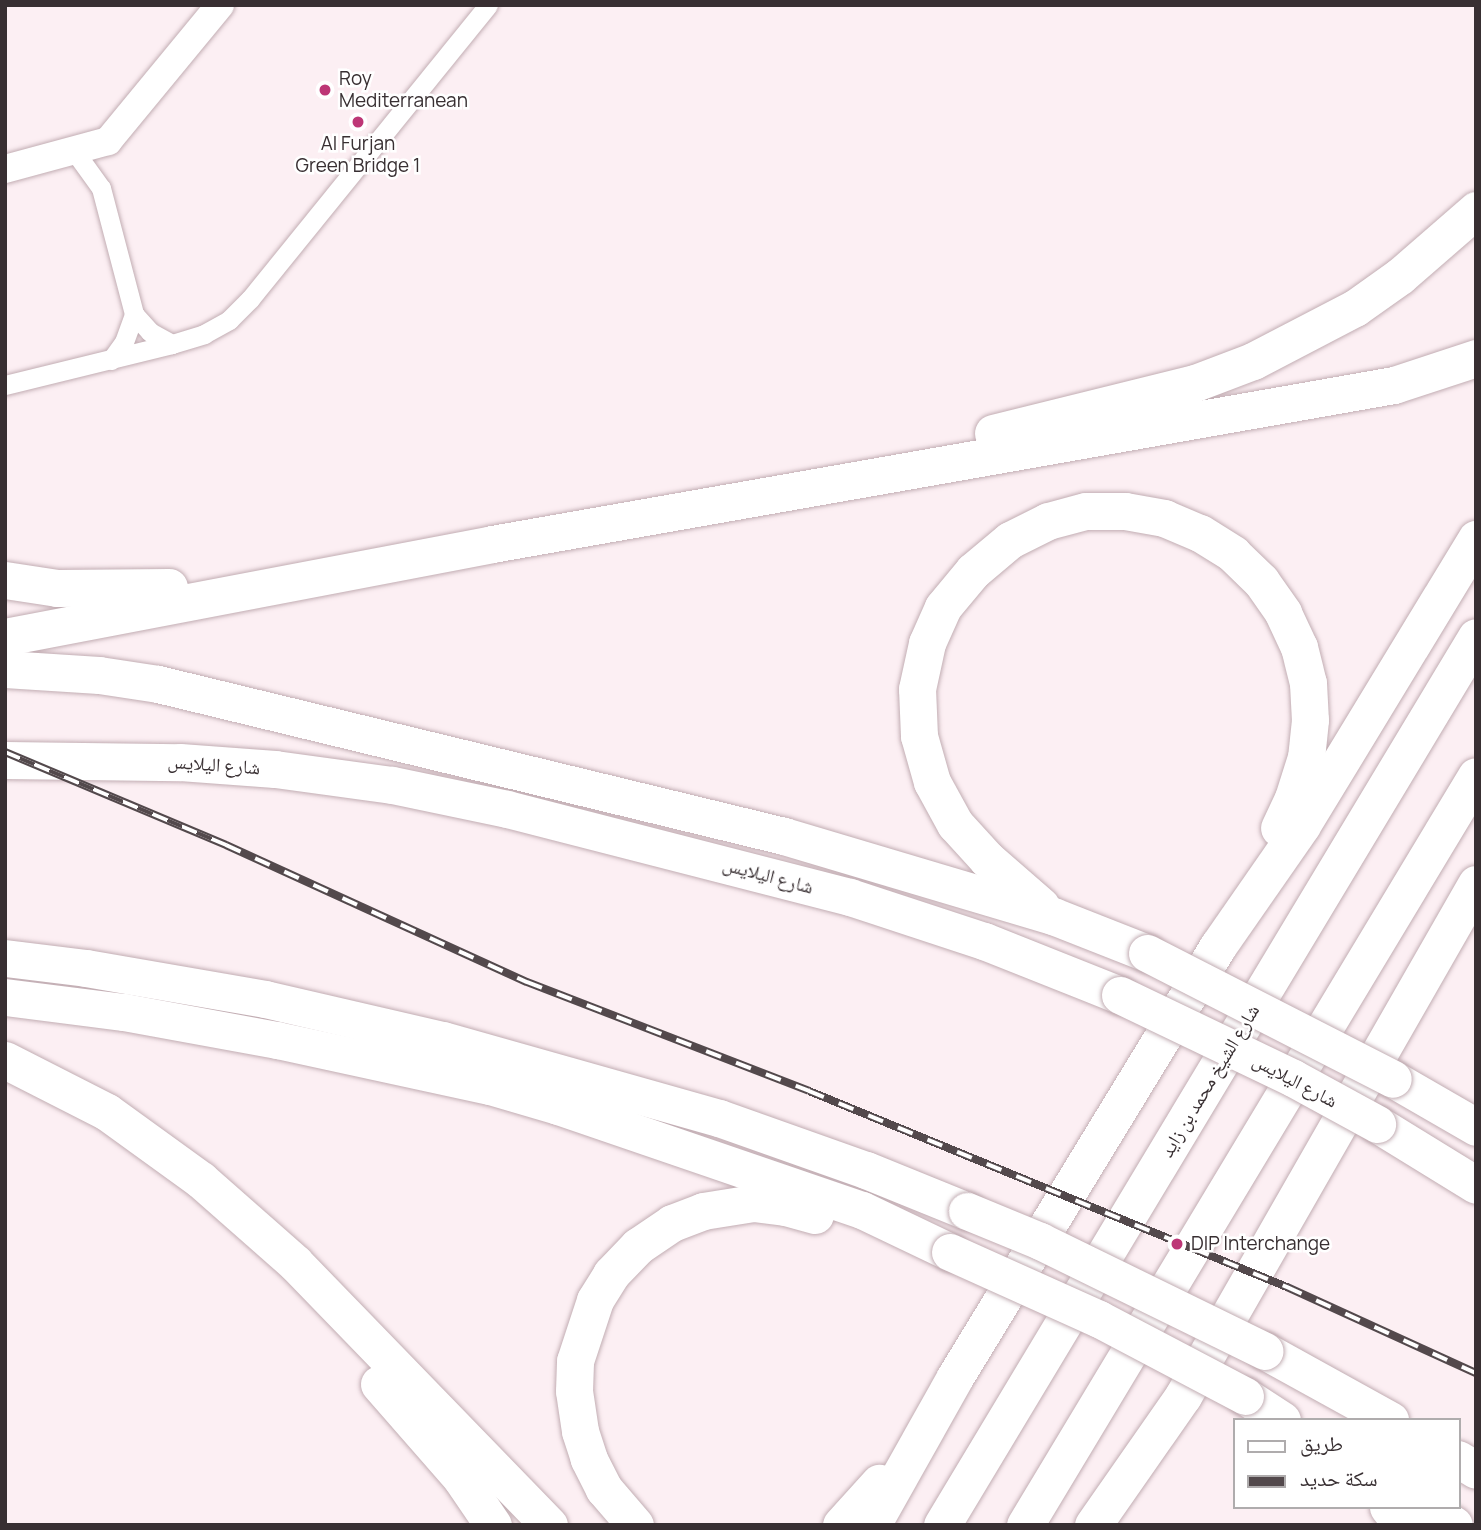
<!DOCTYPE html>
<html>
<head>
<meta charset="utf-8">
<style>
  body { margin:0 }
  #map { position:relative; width:1481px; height:1530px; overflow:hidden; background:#fceff3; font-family:Manrope,"Noto Naskh Arabic",sans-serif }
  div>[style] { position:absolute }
  .roads { filter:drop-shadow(0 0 2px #c2adb3) drop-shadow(0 0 2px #c2adb3) }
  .street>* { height:19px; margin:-9.5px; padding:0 9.5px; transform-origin:9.5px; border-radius:9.5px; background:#fff }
  .secondary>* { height:28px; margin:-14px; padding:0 14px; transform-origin:14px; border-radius:14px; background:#fff }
  .highway>* { height:37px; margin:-18.5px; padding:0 18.5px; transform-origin:18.5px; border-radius:18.5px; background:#fff }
  .rail>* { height:8px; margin-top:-4px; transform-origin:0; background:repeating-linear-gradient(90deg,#fff 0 16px,#53494c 0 32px); box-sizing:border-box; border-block:2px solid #53494c }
  .bridges { filter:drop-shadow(0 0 2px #c2adb3) drop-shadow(0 0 2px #c2adb3) }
  .highway-bridge>* { height:37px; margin:-18.5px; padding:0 18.5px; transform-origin:18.5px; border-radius:18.5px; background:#fff }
  .dots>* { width:19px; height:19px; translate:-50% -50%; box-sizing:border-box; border:4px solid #fff; border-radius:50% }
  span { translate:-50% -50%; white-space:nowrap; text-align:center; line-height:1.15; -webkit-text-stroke:5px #fff; paint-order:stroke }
  .poi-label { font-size:19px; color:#382f32 }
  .left { translate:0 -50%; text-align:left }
  .street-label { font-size:19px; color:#382f32 }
  .frame { position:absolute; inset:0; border:7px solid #382f32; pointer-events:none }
  .legend { position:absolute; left:1233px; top:1418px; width:228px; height:91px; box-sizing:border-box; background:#fff; border:2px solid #afacad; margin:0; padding:9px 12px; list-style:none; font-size:21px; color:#382f32 }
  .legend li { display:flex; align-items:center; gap:14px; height:35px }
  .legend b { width:35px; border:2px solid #afacad }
</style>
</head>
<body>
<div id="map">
  <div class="roads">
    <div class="street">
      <div style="left:75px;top:152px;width:44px;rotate:54.2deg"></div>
      <div style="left:101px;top:188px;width:130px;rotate:75.3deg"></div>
      <div style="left:134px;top:314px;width:24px;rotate:48deg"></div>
      <div style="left:150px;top:332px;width:25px;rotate:29deg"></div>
      <div style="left:111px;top:360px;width:22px;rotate:-54deg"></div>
      <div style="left:124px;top:342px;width:30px;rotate:-70deg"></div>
      <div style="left:5px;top:385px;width:172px;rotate:-13.8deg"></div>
      <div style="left:172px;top:344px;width:34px;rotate:-17deg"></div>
      <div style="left:204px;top:334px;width:29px;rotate:-29deg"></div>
      <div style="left:229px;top:320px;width:30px;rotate:-45deg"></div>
      <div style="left:250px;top:299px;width:378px;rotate:-51deg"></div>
    </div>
    <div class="secondary">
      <div style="left:5px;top:169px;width:107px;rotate:-15.2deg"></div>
      <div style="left:108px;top:141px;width:176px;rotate:-50.5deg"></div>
    </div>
    <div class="highway">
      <div style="left:993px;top:433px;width:208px;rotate:-13.9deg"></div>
      <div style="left:1195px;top:383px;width:62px;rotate:-20.8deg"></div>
      <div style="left:1253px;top:361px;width:115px;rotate:-27.5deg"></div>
      <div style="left:1355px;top:308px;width:55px;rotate:-35.4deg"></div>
      <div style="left:1400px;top:276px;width:101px;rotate:-41deg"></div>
      <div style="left:5px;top:580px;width:53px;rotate:8.7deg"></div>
      <div style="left:57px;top:588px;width:112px;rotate:-0.5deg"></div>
      <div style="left:5px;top:637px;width:496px;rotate:-10.8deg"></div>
      <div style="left:492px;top:544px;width:916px;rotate:-10deg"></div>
      <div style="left:1394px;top:385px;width:86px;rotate:-18.2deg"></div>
      <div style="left:5px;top:669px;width:94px;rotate:3.7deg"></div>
      <div style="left:99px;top:675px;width:60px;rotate:8.7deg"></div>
      <div style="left:158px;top:684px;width:644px;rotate:13.65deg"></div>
      <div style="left:784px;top:836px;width:281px;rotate:16.6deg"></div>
      <div style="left:1053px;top:916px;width:101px;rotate:21.5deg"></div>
      <div style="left:5px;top:760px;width:175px;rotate:0.7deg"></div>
      <div style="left:180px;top:762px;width:95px;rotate:4.2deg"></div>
      <div style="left:275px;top:769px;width:118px;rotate:7.8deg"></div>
      <div style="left:392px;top:785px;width:117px;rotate:11.8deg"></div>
      <div style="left:507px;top:809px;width:354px;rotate:14.4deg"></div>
      <div style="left:850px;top:897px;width:141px;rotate:18.2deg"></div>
      <div style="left:984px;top:941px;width:146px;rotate:21.7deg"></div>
      <div style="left:1041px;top:906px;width:72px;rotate:-139deg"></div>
      <div style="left:987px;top:859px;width:47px;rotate:-132.4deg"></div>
      <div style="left:955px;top:824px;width:48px;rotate:-118.7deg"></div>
      <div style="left:932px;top:782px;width:48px;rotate:-105.8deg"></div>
      <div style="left:919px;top:736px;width:47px;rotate:-92.4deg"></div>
      <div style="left:917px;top:689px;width:47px;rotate:-77.7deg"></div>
      <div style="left:927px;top:643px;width:39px;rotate:-66deg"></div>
      <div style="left:943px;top:607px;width:47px;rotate:-50.2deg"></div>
      <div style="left:973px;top:571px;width:48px;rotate:-40deg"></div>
      <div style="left:1010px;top:540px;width:42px;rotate:-26.6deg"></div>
      <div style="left:1048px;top:521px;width:39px;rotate:-15deg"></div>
      <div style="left:1086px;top:511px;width:39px"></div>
      <div style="left:1125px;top:511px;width:40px;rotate:10deg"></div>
      <div style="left:1164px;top:518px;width:39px;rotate:23deg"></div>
      <div style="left:1200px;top:533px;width:39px;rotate:32deg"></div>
      <div style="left:1233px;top:554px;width:39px;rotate:44deg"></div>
      <div style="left:1261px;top:581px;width:39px;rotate:55deg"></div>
      <div style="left:1283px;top:613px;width:38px;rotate:65deg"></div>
      <div style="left:1299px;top:647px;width:37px;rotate:76deg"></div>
      <div style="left:1308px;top:683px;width:37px;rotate:87deg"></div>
      <div style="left:1310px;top:720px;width:37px;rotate:96deg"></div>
      <div style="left:1306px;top:757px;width:43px;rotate:107.6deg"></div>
      <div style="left:1293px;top:798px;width:33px;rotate:115deg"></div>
      <div style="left:5px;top:958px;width:82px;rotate:7deg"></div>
      <div style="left:86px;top:968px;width:182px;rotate:9.8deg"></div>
      <div style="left:265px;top:999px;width:183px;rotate:13deg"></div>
      <div style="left:443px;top:1040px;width:287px;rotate:15.8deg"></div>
      <div style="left:719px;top:1118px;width:156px;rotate:19.5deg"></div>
      <div style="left:866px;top:1170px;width:109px;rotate:22.1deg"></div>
      <div style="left:5px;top:997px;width:120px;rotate:7.2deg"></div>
      <div style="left:124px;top:1012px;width:156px;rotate:10.4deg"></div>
      <div style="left:277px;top:1040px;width:218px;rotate:12.2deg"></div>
      <div style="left:490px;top:1086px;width:71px;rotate:16.4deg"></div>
      <div style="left:558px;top:1106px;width:321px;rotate:18.9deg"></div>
      <div style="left:862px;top:1210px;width:98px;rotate:25.5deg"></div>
      <div style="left:5px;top:1060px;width:114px;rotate:27deg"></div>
      <div style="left:107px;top:1112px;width:116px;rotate:35.9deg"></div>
      <div style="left:201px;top:1180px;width:125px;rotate:41.4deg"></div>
      <div style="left:295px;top:1263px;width:365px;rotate:45.9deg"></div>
      <div style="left:1393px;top:1079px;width:96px;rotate:30deg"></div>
      <div style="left:1377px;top:1124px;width:116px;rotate:31.6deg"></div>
      <div style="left:1265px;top:1351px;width:143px;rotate:28.9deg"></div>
      <div style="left:379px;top:1384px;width:125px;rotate:48.9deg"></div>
      <div style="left:461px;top:1478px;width:57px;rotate:55.8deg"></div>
      <div style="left:1245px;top:1396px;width:44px;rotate:33deg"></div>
      <div style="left:1458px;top:1459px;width:21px;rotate:31deg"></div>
      <div style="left:1388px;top:1507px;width:23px;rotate:52deg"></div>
      <div style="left:1425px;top:1507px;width:34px;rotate:32deg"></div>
      <div style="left:635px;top:1525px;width:48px;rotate:-130.7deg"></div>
      <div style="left:604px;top:1489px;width:34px;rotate:-117deg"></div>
      <div style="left:589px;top:1459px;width:29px;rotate:-108deg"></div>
      <div style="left:580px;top:1431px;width:40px;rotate:-98.5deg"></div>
      <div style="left:574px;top:1391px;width:30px;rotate:-88deg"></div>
      <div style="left:575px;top:1361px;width:64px;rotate:-71.8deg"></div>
      <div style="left:595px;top:1300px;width:31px;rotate:-58deg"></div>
      <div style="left:611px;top:1274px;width:39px;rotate:-46deg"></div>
      <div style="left:638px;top:1246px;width:41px;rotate:-34.1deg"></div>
      <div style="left:672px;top:1223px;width:33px;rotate:-21deg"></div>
      <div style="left:703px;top:1211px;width:51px;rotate:-9.1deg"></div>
      <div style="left:753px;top:1203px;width:32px;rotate:7deg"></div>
      <div style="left:785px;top:1207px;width:31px;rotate:15deg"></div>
      <div style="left:841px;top:1525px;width:57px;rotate:-47.9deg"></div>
      <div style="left:872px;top:1525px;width:170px;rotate:-60.7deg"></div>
      <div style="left:955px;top:1377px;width:505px;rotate:-58.61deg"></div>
      <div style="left:1218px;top:946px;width:147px;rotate:-55.2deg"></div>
      <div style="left:1302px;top:825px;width:335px;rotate:-58.7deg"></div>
      <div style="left:942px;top:1525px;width:1036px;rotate:-58.98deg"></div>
      <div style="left:1025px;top:1525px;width:874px;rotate:-58.95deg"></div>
      <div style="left:1093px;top:1525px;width:157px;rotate:-55.1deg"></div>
      <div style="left:1183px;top:1396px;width:590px;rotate:-60.22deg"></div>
    </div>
  </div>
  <div class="rail">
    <div style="left:5px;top:752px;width:240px;rotate:22.8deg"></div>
    <div style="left:226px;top:845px;width:331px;rotate:24.5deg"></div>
    <div style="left:527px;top:982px;width:302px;rotate:21.1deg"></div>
    <div style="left:809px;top:1091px;width:517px;rotate:22.3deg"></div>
    <div style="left:1287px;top:1287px;width:208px;rotate:24.5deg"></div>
  </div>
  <div class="bridges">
    <div class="highway-bridge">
      <div style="left:1147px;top:953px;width:276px;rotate:27.1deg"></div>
      <div style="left:1120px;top:995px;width:192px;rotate:25.6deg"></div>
      <div style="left:1293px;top:1078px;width:96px;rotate:28.7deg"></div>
      <div style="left:967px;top:1211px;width:79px;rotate:22.3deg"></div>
      <div style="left:1040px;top:1241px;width:250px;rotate:26.1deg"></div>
      <div style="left:950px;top:1252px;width:163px;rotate:24.2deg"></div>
      <div style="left:1099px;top:1319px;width:165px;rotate:27.8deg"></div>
    </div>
  </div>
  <div class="dots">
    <div style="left:325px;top:90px;background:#bd3676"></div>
    <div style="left:358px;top:122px;background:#bd3676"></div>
    <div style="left:1177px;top:1244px;background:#bd3676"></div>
  </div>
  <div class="poi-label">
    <span class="left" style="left:339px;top:90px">Roy<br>Mediterranean</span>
    <span style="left:358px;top:155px">Al Furjan<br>Green Bridge 1</span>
    <span class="left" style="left:1191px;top:1244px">DIP Interchange</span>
  </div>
  <div class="street-label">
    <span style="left:214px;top:765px;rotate:4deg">شارع اليلايس</span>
    <span style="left:768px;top:876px;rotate:15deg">شارع اليلايس</span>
    <span style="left:1210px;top:1081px;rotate:-59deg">شارع الشيخ محمد بن زايد</span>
    <span style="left:1295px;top:1081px;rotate:28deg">شارع اليلايس</span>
  </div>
  <div class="frame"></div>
  <ul class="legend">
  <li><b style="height:9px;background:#fff"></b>طريق</li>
  <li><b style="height:9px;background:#53494c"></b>سكة حديد</li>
  </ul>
</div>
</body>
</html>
